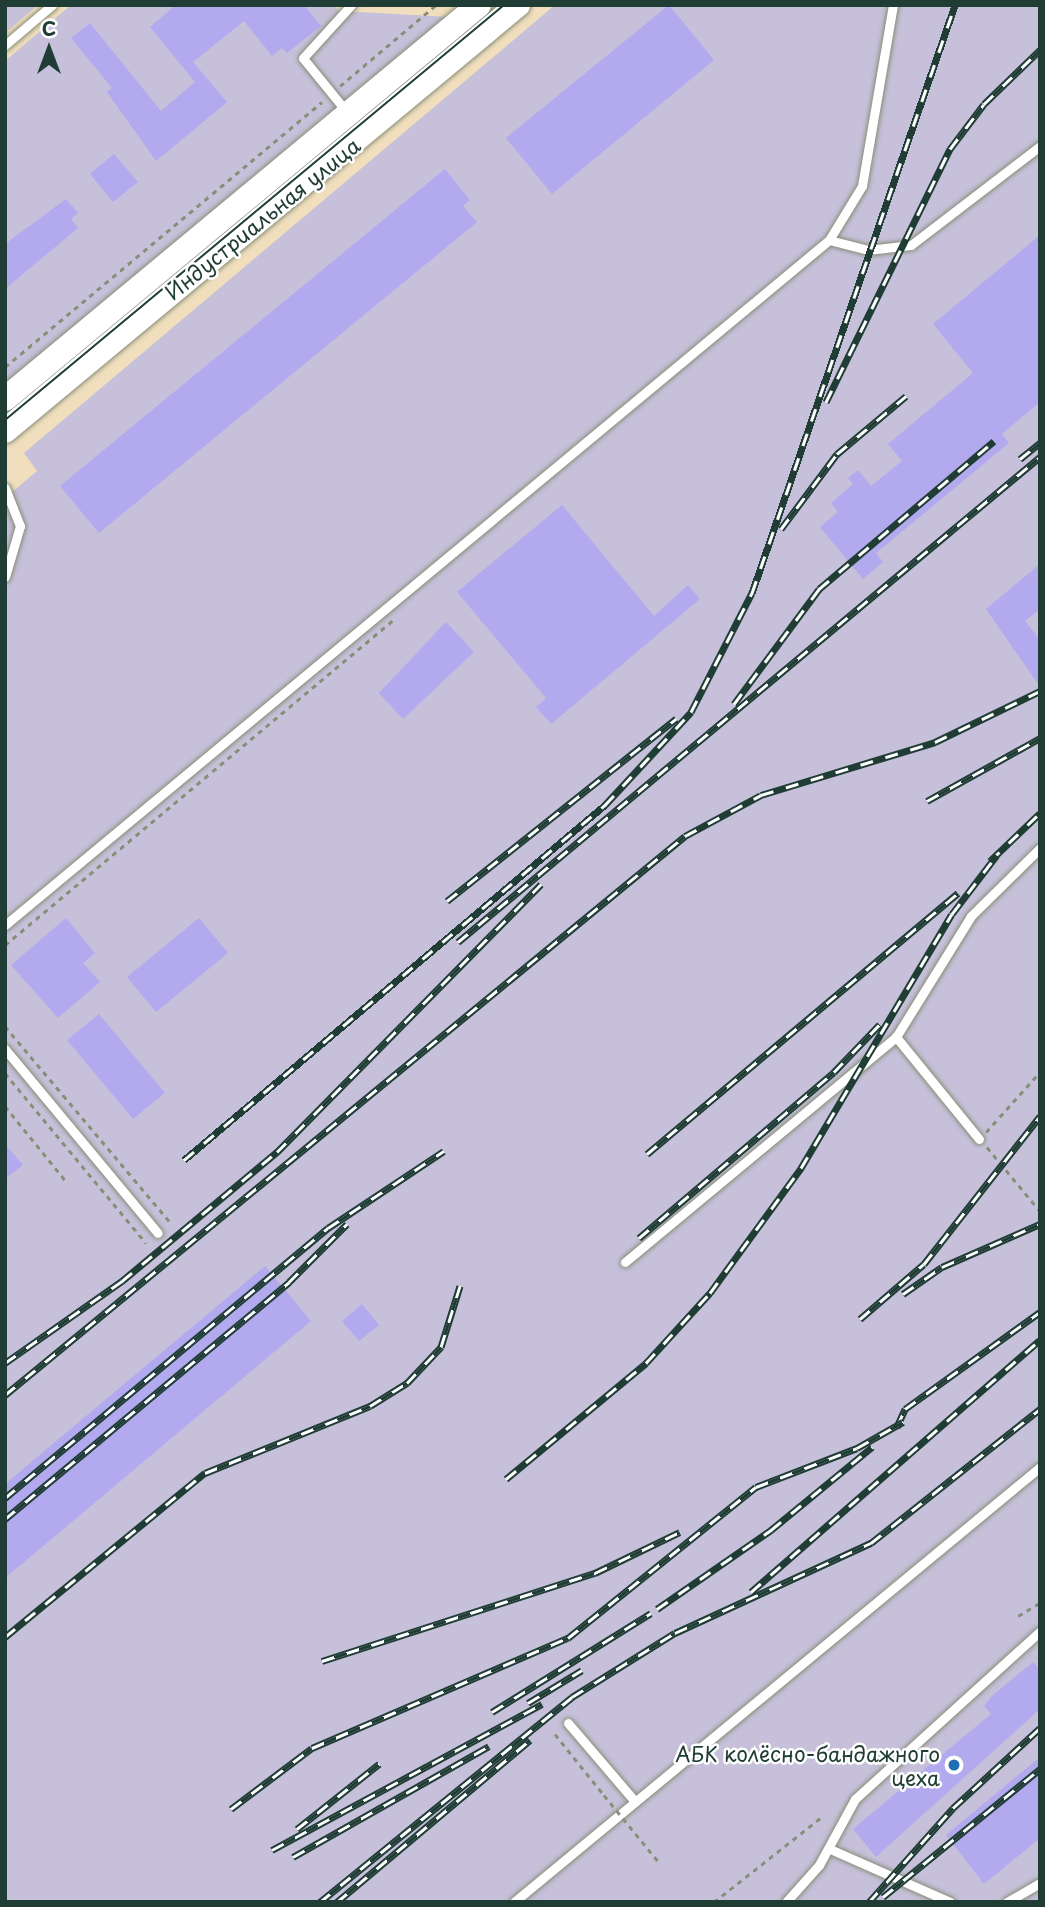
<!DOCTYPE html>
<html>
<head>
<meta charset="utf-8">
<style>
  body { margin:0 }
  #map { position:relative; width:1045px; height:1907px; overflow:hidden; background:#f0debd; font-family:"Playpen Sans",sans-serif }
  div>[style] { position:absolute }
  .industrial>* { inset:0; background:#c6c0da }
  .building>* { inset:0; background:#b3a9ef }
  .path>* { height:2.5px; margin-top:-1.25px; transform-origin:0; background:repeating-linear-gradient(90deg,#888e78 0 5px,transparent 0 10px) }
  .roads { filter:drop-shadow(0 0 2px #888e78) drop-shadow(0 0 2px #888e78) }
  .service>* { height:9px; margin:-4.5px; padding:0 4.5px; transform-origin:4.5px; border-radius:4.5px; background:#fff }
  .secondary>* { height:24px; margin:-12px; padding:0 12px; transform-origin:12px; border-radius:12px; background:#fff }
  .tram>* { height:2px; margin:-1px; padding:0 1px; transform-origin:1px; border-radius:1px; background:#1f3d34 }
  .rail>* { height:7px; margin-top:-3.5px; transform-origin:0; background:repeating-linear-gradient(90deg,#fff 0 13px,#1f3d34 0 26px); box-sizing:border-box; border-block:2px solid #1f3d34 }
  .path-bridge>* { height:2.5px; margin-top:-1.25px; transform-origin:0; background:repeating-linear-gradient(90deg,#888e78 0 5px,transparent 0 10px) }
  .dots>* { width:19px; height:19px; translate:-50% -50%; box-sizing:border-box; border:4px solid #fff; border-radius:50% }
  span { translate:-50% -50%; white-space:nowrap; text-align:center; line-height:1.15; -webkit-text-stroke:5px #fff; paint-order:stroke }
  .street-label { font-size:21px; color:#1f3d34 }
  .poi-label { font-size:21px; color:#1f3d34 }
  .right { translate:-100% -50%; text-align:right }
  .frame { position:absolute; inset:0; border:7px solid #1f3d34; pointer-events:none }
  .north { position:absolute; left:14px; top:14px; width:70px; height:70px; -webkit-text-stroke:5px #fff; paint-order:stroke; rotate:0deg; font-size:19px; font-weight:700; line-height:28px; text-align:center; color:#1f3d34 }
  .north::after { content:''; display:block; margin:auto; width:24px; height:32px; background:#1f3d34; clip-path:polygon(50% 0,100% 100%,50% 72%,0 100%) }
</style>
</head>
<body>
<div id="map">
  <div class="industrial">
    <div style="clip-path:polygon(5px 5px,38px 5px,5px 33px)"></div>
    <div style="clip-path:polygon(71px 5px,334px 5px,339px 11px,451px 17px,5px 385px,5px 61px)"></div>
    <div style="clip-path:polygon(555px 5px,1040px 5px,1040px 1902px,5px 1902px,5px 498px,37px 471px,24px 453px)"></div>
  </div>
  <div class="building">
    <div style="clip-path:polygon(176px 5px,304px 5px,321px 26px,287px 53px,282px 48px,272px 56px,244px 21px,193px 62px,227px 102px,156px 161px,107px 92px,112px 88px,71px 38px,90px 23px,161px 111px,195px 82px,150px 27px)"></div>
    <div style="clip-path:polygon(669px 5px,714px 60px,552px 194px,506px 138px)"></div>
    <div style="clip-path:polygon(114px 154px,138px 182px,113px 202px,90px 174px)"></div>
    <div style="clip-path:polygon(445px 169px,470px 200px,463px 206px,477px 222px,99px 533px,60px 486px)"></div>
    <div style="clip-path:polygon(66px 199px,78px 213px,71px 219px,78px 228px,5px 289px,5px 244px)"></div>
    <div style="clip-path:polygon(1040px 235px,1040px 402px,1002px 434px,1009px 443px,876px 553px,883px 562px,863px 579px,820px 527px,838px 512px,831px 503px,853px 484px,848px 478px,858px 470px,871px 486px,902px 461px,888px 444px,973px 373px,933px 324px)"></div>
    <div style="clip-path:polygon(562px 505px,654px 616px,688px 585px,700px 599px,551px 724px,536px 707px,546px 698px,457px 592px)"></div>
    <div style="clip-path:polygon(1040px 564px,1040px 609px,1025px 621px,1040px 640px,1040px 687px,986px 609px)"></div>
    <div style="clip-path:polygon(446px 622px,474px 652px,403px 719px,379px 693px)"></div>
    <div style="clip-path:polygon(66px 918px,95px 953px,83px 963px,100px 982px,58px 1018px,11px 965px)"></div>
    <div style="clip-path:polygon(199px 918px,228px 953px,156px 1012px,127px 977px)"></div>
    <div style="clip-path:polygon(99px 1014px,165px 1093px,133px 1119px,67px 1040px)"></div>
    <div style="clip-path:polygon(5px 1144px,23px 1165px,5px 1179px)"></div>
    <div style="clip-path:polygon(265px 1266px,311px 1321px,5px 1578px,5px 1484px)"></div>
    <div style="clip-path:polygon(362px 1304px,379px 1325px,359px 1341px,342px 1321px)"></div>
    <div style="clip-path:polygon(1033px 1662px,1040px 1669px,1040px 1709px,876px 1857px,853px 1829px,991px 1714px,984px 1706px,993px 1695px)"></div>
    <div style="clip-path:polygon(1040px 1757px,1040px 1838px,984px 1884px,946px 1835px)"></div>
  </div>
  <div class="path">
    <div style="left:340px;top:86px;width:126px;rotate:-40.2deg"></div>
    <div style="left:5px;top:367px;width:413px;rotate:-39.9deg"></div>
    <div style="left:5px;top:945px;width:505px;rotate:-39.94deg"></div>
    <div style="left:5px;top:1026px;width:258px;rotate:49.9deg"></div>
    <div style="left:5px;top:1073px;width:221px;rotate:50.3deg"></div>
    <div style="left:5px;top:1106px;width:97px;rotate:50.9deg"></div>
    <div style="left:986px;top:1132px;width:81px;rotate:-48deg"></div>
    <div style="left:987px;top:1147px;width:83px;rotate:50.4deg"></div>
    <div style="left:1018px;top:1616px;width:26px;rotate:-31deg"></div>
    <div style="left:555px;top:1734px;width:78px;rotate:51.2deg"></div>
    <div style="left:714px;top:1902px;width:140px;rotate:-38.3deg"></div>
  </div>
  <div class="roads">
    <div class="service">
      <div style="left:5px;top:45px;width:62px;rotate:-40.4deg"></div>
      <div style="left:346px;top:111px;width:68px;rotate:-129.1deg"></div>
      <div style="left:303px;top:58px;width:72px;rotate:-47.8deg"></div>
      <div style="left:829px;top:240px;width:40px;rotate:14.4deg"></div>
      <div style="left:868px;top:250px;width:43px;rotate:-6.6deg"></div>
      <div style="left:911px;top:245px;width:163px;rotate:-37.5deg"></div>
      <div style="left:5px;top:488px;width:41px;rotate:68.5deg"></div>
      <div style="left:20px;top:526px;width:53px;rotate:106.4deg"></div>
      <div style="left:5px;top:925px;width:1072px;rotate:-39.74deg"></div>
      <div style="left:829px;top:240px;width:63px;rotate:-58.6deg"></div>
      <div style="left:862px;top:186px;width:184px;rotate:-80.3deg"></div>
      <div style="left:5px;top:1049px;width:239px;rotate:50.3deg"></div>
      <div style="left:979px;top:1139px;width:132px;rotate:-129.1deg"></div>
      <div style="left:896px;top:1037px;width:142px;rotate:-58.2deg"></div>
      <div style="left:971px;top:916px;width:97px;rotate:-44.6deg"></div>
      <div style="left:625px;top:1262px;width:352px;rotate:-39.7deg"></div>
      <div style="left:568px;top:1723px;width:100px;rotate:49.5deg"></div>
      <div style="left:830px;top:1849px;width:131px;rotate:23.8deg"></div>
      <div style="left:514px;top:1902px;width:683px;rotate:-39.59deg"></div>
      <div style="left:786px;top:1902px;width:50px;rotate:-48.3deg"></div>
      <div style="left:819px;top:1865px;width:75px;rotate:-61.4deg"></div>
      <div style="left:855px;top:1799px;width:250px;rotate:-42.2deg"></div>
      <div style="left:1007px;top:1902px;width:38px;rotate:-30deg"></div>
    </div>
    <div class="secondary">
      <div style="left:5px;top:399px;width:616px;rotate:-39.73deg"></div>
      <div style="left:5px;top:431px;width:667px;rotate:-39.71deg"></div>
    </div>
  </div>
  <div class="tram">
    <div style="left:5px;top:420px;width:649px;rotate:-39.75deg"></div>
  </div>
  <div class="rail">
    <div style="left:826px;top:402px;width:282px;rotate:-63.9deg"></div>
    <div style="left:950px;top:149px;width:56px;rotate:-52.9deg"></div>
    <div style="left:984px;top:104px;width:78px;rotate:-44deg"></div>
    <div style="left:1020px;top:459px;width:26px;rotate:-39deg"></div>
    <div style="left:781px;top:529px;width:94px;rotate:-53.3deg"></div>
    <div style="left:837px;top:454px;width:90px;rotate:-40deg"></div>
    <div style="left:734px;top:704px;width:143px;rotate:-53.5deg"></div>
    <div style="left:819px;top:589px;width:229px;rotate:-40.2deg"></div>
    <div style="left:927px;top:801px;width:129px;rotate:-29.1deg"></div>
    <div style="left:990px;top:861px;width:69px;rotate:-43.8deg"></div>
    <div style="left:447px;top:901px;width:293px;rotate:-38.5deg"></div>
    <div style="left:458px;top:942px;width:758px;rotate:-39.81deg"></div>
    <div style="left:647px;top:1154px;width:406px;rotate:-40deg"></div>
    <div style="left:184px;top:1160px;width:551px;rotate:-40.14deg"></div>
    <div style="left:605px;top:805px;width:127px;rotate:-47.2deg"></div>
    <div style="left:691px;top:712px;width:134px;rotate:-62.9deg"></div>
    <div style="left:752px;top:593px;width:622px;rotate:-70.95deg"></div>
    <div style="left:639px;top:1238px;width:256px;rotate:-40.4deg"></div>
    <div style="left:834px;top:1072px;width:66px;rotate:-46.2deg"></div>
    <div style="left:903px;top:1294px;width:47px;rotate:-34.7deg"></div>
    <div style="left:942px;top:1267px;width:107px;rotate:-23.7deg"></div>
    <div style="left:860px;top:1319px;width:84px;rotate:-40.7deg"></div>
    <div style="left:924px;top:1264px;width:188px;rotate:-51.9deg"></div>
    <div style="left:5px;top:1363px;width:143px;rotate:-35deg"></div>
    <div style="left:122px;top:1281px;width:202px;rotate:-39.8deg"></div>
    <div style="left:277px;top:1152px;width:376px;rotate:-45.4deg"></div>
    <div style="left:5px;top:1395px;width:880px;rotate:-39.42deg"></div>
    <div style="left:685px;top:836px;width:86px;rotate:-28.3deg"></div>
    <div style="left:761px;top:795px;width:182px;rotate:-16.9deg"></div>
    <div style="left:935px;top:742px;width:117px;rotate:-25.9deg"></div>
    <div style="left:897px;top:1427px;width:20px;rotate:-66deg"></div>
    <div style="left:905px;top:1409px;width:166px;rotate:-35.7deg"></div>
    <div style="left:506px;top:1479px;width:182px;rotate:-39.6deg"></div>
    <div style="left:646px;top:1363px;width:95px;rotate:-47.6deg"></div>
    <div style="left:710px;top:1293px;width:155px;rotate:-53.9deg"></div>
    <div style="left:801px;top:1168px;width:295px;rotate:-59.3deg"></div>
    <div style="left:952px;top:914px;width:74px;rotate:-52.7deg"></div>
    <div style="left:5px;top:1498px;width:421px;rotate:-39.9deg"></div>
    <div style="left:328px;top:1228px;width:139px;rotate:-33.6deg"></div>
    <div style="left:5px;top:1519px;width:370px;rotate:-39.8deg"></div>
    <div style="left:289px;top:1282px;width:82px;rotate:-45deg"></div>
    <div style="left:751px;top:1592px;width:383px;rotate:-41.1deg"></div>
    <div style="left:657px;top:1609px;width:139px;rotate:-34.7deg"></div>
    <div style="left:771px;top:1530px;width:131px;rotate:-39.4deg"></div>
    <div style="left:5px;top:1637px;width:259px;rotate:-39.4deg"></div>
    <div style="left:205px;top:1473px;width:178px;rotate:-22.1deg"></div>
    <div style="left:370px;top:1406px;width:44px;rotate:-31.9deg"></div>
    <div style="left:407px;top:1383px;width:50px;rotate:-46.6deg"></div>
    <div style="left:441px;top:1347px;width:64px;rotate:-72.7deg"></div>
    <div style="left:322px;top:1661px;width:287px;rotate:-17.9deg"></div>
    <div style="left:595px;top:1573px;width:94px;rotate:-25.8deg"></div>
    <div style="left:528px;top:1703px;width:63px;rotate:-31.4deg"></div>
    <div style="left:492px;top:1712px;width:187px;rotate:-31.9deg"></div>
    <div style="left:231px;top:1809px;width:101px;rotate:-37deg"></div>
    <div style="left:312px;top:1748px;width:279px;rotate:-23.3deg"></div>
    <div style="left:568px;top:1638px;width:241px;rotate:-38.8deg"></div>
    <div style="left:756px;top:1487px;width:108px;rotate:-21.1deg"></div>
    <div style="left:857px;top:1448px;width:53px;rotate:-29.5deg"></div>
    <div style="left:297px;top:1829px;width:105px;rotate:-38.4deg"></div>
    <div style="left:272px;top:1850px;width:307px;rotate:-28.4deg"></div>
    <div style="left:293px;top:1857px;width:225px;rotate:-29.5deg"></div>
    <div style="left:883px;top:1897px;width:203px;rotate:-39.2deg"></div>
    <div style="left:320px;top:1902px;width:325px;rotate:-39.1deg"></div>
    <div style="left:572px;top:1697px;width:121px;rotate:-31.9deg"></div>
    <div style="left:675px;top:1633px;width:216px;rotate:-24.7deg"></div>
    <div style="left:871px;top:1543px;width:216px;rotate:-38.4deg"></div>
    <div style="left:337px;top:1902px;width:252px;rotate:-40deg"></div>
    <div style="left:869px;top:1902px;width:126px;rotate:-48.2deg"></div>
    <div style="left:953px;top:1808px;width:118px;rotate:-42.6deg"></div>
  </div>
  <div class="path-bridge">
    <div style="left:604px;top:1795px;width:85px;rotate:50.7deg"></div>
  </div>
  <div class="dots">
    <div style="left:954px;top:1765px;background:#1f6fb2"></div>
  </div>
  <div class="street-label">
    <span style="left:262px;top:218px;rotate:-39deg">Индустриальная улица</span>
  </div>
  <div class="poi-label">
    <span class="right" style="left:940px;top:1765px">АБК колёсно-бандажного<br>цеха</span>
  </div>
  <div class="frame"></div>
  <div class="north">С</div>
</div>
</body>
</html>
